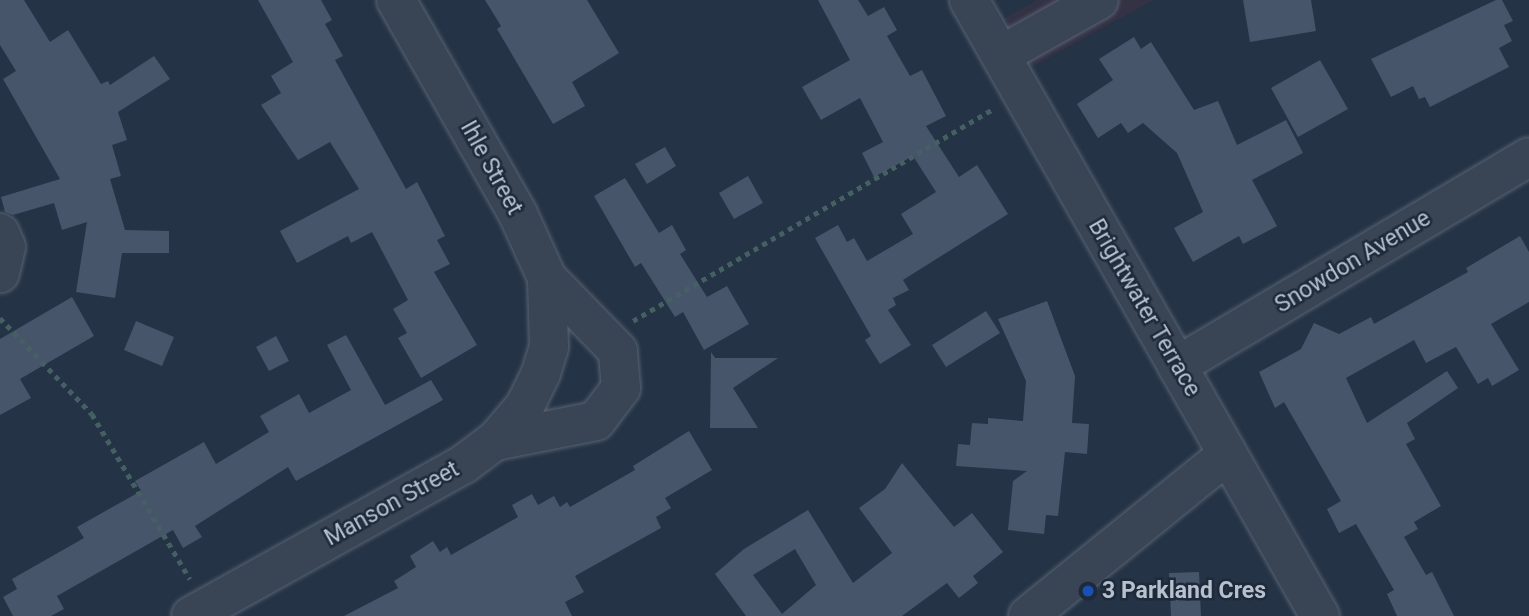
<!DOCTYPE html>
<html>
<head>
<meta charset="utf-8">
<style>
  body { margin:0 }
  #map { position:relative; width:1529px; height:616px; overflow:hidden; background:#243346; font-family:Roboto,sans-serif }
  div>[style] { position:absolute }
  .medical>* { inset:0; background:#343245 }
  .building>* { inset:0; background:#46556a }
  .path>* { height:4.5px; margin-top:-2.25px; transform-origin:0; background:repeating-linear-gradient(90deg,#456062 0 5px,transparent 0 10px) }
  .roads { filter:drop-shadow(0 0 2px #586372) drop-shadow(0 0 2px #586372) }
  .minor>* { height:38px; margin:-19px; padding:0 19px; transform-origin:19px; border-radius:19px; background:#394555 }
  .dots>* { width:19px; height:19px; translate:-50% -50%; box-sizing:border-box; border:4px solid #1e2a3a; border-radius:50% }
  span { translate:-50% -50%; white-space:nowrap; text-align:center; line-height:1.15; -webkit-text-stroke:5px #1e2a3a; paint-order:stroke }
  .street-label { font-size:23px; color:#b7c0ce }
  .poi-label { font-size:23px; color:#b7c0ce; font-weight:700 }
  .left { translate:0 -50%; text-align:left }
</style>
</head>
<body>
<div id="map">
  <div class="medical">
    <div style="clip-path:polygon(1037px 0,1154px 0,1032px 67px,1005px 18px)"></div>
  </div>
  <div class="building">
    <div style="clip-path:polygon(0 0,24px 0,50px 42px,68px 30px,101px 84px,108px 81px,110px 85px,154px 56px,170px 79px,118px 112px,127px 140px,112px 145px,121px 176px,110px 179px,125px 230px,169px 231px,169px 253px,122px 253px,115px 298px,76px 292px,87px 222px,62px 230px,54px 203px,13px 215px,5px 212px,1px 197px,60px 179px,3px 79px,16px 71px,0 45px)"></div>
    <div style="clip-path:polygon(258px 0,321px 0,332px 20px,325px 24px,343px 56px,335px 60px,406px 189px,417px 182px,445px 236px,437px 240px,450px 264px,434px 272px,477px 345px,421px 378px,398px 338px,407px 333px,393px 309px,408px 300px,372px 232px,351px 243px,348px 236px,297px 263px,280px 231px,359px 189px,330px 142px,298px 160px,261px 105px,281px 93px,271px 76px,293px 62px)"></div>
    <div style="clip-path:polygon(485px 0,587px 0,619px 53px,572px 82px,585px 106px,553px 124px,497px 29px,501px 26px)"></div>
    <div style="clip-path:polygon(818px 0,858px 0,868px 16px,884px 7px,897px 30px,887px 36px,910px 76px,922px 70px,946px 116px,926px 126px,959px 177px,977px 165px,1008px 214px,903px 280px,909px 290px,893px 298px,896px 305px,888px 310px,911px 345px,880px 364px,865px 340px,871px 336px,815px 238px,838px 225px,847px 242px,854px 238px,867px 261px,913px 234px,901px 214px,936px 192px,913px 156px,874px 177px,862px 153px,883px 142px,860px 98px,821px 120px,802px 87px,850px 60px)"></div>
    <div style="clip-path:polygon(1243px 0,1311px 0,1316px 31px,1250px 42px)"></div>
    <div style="clip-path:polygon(1496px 0,1502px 0,1513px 21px,1504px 25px,1512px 41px,1499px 48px,1509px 67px,1430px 107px,1425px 97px,1419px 99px,1413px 86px,1391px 97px,1371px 59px)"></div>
    <div style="clip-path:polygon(1134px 37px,1141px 49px,1151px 42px,1194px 110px,1218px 101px,1237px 145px,1286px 120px,1303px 153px,1252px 180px,1277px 226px,1243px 244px,1239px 236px,1193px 262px,1174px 228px,1203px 212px,1177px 153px,1143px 123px,1128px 133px,1121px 123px,1098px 138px,1077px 104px,1113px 80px,1099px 59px)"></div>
    <div style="clip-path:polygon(1320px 60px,1348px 109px,1298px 137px,1271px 88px)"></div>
    <div style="clip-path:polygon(665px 147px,676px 166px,647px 184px,635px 164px)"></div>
    <div style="clip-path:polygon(748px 176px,763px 203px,734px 219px,719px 193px)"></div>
    <div style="clip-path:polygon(625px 178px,659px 233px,672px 225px,686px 250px,680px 254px,707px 297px,727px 286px,749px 324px,704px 350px,683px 312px,675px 317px,641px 263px,635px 267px,594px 196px)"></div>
    <div style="clip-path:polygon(1520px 236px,1529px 252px,1529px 302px,1491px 324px,1519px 370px,1492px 386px,1488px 378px,1478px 384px,1456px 347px,1426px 363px,1414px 340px,1346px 378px,1367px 423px,1447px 371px,1458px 388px,1407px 423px,1415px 439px,1406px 444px,1441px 506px,1414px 522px,1418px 529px,1404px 537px,1426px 575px,1432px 572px,1454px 616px,1397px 616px,1387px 594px,1394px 590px,1356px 524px,1339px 533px,1327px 509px,1341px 501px,1284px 402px,1275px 408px,1259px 372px,1301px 349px,1314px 323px,1339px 334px,1371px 317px,1374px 324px,1468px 272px,1466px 268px)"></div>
    <div style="clip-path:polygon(72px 297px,94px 336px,20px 379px,31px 398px,0 415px,0 339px)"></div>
    <div style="clip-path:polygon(1047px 301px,1075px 376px,1072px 423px,1089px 424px,1087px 454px,1065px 452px,1058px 516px,1046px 515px,1044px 534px,1008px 530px,1013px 481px,1027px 471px,956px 466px,958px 444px,970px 445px,972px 423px,988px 424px,988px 418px,1023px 421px,1026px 381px,998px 319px)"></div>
    <div style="clip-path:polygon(986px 311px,1000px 333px,946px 367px,932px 345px)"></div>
    <div style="clip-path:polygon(136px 321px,174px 337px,162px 366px,124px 350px)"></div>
    <div style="clip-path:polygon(346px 335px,385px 405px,431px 380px,443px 400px,296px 481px,288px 467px,195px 526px,202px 537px,183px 548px,173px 530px,57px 596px,64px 609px,51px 616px,13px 616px,3px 597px,17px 589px,12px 579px,84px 538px,77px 527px,141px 491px,135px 481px,204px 442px,216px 464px,269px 432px,260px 416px,299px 394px,309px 413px,351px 390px,327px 345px)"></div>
    <div style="clip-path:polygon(276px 336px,289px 361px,269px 371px,256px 347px)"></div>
    <div style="clip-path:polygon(711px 352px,715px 358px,778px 358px,733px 388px,758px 428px,710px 428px)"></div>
    <div style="clip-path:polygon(689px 431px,712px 470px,665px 498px,671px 508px,656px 517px,661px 528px,575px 576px,584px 592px,565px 602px,572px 616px,344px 616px,398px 588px,394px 581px,416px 567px,410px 556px,433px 541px,440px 552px,447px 547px,451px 555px,518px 517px,512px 505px,532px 494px,538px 505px,554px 496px,560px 507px,567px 502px,570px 507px,635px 470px,633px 466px)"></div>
    <div style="clip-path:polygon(evenodd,902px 463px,954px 527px,972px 513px,1003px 552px,973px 576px,978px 583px,959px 598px,947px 583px,902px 616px,746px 616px,715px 574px,744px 549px,808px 510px,853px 583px,892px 553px,859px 508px,885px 489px,902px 463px,795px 549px,816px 585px,782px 614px,753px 575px,795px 549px)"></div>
    <div style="clip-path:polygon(1199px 572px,1201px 616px,1171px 616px,1169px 573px)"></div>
  </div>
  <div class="path">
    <div style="left:0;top:318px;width:133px;rotate:46.2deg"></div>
    <div style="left:92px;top:414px;width:192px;rotate:59.3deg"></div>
    <div style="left:633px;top:321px;width:418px;rotate:-30.5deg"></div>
  </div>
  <div class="roads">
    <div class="minor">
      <div style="left:969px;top:0;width:709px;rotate:60.33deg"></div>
      <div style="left:1001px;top:55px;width:112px;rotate:-29.3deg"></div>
      <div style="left:0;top:233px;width:15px;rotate:67deg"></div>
      <div style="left:6px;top:247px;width:27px;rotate:103deg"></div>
      <div style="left:1177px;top:366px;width:409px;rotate:-30.7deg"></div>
      <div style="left:495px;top:441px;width:103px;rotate:-11.2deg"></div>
      <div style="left:596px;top:421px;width:41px;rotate:-52.9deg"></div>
      <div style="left:621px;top:388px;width:37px;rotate:-95deg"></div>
      <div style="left:618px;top:351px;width:102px;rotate:-134.2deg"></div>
      <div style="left:191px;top:616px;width:312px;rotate:-29.1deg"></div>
      <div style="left:464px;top:464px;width:39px;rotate:-37deg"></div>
      <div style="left:495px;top:441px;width:46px;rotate:-49.4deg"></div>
      <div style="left:525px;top:406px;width:37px;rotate:-64deg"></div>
      <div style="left:541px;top:373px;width:27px;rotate:-73deg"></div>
      <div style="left:549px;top:347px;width:69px;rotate:-91.7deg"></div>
      <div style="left:547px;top:278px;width:70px;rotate:-114.4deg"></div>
      <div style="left:518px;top:214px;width:246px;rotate:-119.7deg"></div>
      <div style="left:1028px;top:616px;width:257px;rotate:-39deg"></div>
    </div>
  </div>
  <div class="dots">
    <div style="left:1088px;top:591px;background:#1a4fb4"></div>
  </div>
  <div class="street-label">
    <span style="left:491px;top:168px;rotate:61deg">Ihle Street</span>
    <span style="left:1353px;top:262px;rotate:-31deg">Snowdon Avenue</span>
    <span style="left:1144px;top:308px;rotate:60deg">Brightwater Terrace</span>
    <span style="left:392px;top:504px;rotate:-29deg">Manson Street</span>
  </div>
  <div class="poi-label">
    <span class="left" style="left:1102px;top:591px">3 Parkland Cres</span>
  </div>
</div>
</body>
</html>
